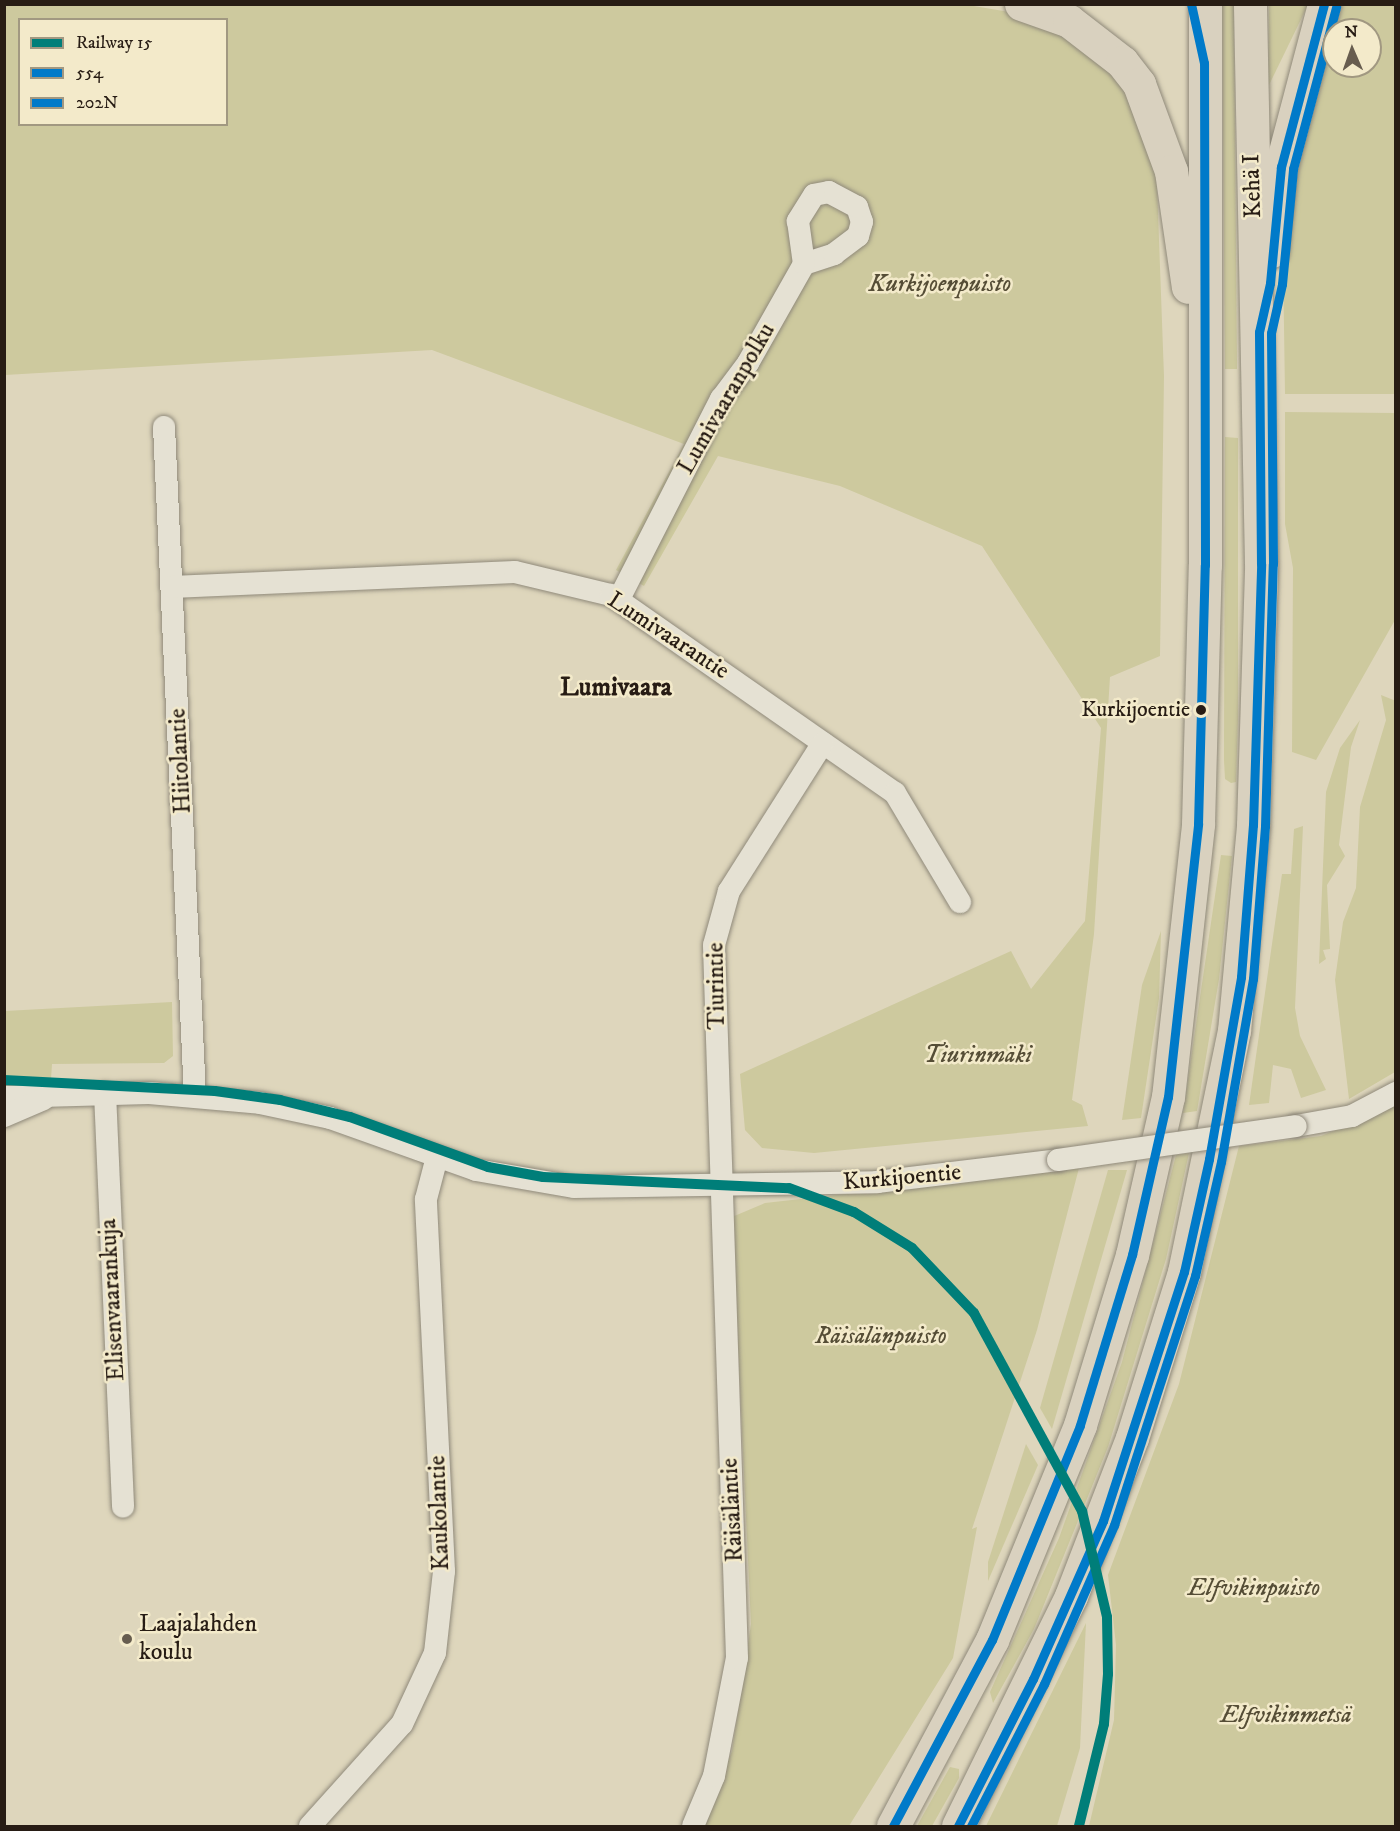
<!DOCTYPE html>
<html>
<head>
<meta charset="utf-8">
<style>
  body { margin:0 }
  #map { position:relative; width:1400px; height:1831px; overflow:hidden; background:#ded6bc; font-family:"IM FELL DW Pica",serif }
  div>[style] { position:absolute }
  .green>* { inset:0; background:#cdc99e }
  .roads { filter:drop-shadow(0 0 2px #8f897a) drop-shadow(0 0 2px #8f897a) }
  .minor>* { height:22px; margin:-11px; padding:0 11px; transform-origin:11px; border-radius:11px; background:#e5e1d3 }
  .highway>* { height:33px; margin:-16.5px; padding:0 16.5px; transform-origin:16.5px; border-radius:16.5px; background:#d9d1bf }
  .bridges { filter:drop-shadow(0 0 2px #8f897a) drop-shadow(0 0 2px #8f897a) }
  .minor-bridge>* { height:22px; margin:-11px; padding:0 11px; transform-origin:11px; border-radius:11px; background:#e5e1d3 }
  .bus-1>* { height:9px; margin:-4.5px; padding:0 4.5px; transform-origin:4.5px; border-radius:4.5px; background:#007ac9 }
  .bus-2>* { height:9px; margin:-4.5px; padding:0 4.5px; transform-origin:4.5px; border-radius:4.5px; background:#007ac9 }
  .rail-1>* { height:10px; margin:-5px; padding:0 5px; transform-origin:5px; border-radius:5px; background:#007e79 }
  .dots>* { width:16px; height:16px; translate:-50% -50%; box-sizing:border-box; border:3px solid #f3eaca; border-radius:50% }
  span { translate:-50% -50%; white-space:nowrap; text-align:center; line-height:1.15; -webkit-text-stroke:5px #f3eaca; paint-order:stroke }
  .bus-label { font-size:22px; color:#271c14 }
  .right { translate:-100% -50%; text-align:right }
  .street-label { font-size:24px; color:#271c14 }
  .park-label { font-size:24px; color:#554d36; font-style:italic }
  .poi-label { font-size:24px; color:#271c14 }
  .left { translate:0 -50%; text-align:left }
  .neighbourhood-label { font-size:26px; color:#271c14; font-weight:700 }
  .frame { position:absolute; inset:0; border:6px solid #271c14; pointer-events:none }
  .legend { position:absolute; left:18px; top:18px; width:210px; height:108px; box-sizing:border-box; background:#f3eaca; border:2px solid #a19881; margin:0; padding:8px 10px; list-style:none; font-size:18px; color:#271c14 }
  .legend li { display:flex; align-items:center; gap:12px; height:30px }
  .legend b { width:30px; border:2px solid #a19881 }
  .north { position:absolute; left:1322px; top:18px; width:60px; height:60px; box-sizing:border-box; background:#f3eaca; border:2px solid #a19881; border-radius:50%; rotate:358deg; font-size:16px; font-weight:700; line-height:24px; text-align:center; color:#271c14 }
  .north::after { content:''; display:block; margin:auto; width:21px; height:27px; background:#675d4f; clip-path:polygon(50% 0,100% 100%,50% 72%,0 100%) }
</style>
</head>
<body>
<div id="map">
  <div class="green">
    <div style="clip-path:polygon(evenodd,962px 4px,1015px 13px,1062px 28px,1118px 72px,1156px 158px,1164px 376px,1160px 656px,1110px 677px,1094px 934px,1072px 1100px,1082px 1105px,1088px 1126px,814px 1153px,762px 1148px,745px 1130px,740px 1074px,1011px 951px,1031px 989px,1085px 921px,1101px 728px,982px 546px,840px 486px,718px 456px,644px 586px,616px 570px,684px 444px,432px 350px,5px 375px,5px 5px,962px 4px,20px 20px,226px 20px,226px 124px,20px 124px,20px 20px)"></div>
    <div style="clip-path:polygon(1222px 5px,1234px 5px,1237px 369px,1225px 369px)"></div>
    <div style="clip-path:polygon(1269px 5px,1308px 5px,1268px 87px)"></div>
    <div style="clip-path:polygon(evenodd,1339px 5px,1395px 5px,1395px 394px,1285px 394px,1283px 259px,1290px 194px,1339px 5px,1334px 30px,1370px 30px,1370px 66px,1334px 66px,1334px 30px)"></div>
    <div style="clip-path:polygon(1285px 412px,1395px 413px,1395px 620px,1316px 760px,1292px 752px,1293px 568px,1285px 524px)"></div>
    <div style="clip-path:polygon(1225px 437px,1238px 438px,1238px 718px,1236px 782px,1231px 783px,1225px 779px,1224px 760px)"></div>
    <div style="clip-path:polygon(1381px 695px,1396px 701px,1395px 1072px,1349px 1099px,1335px 980px,1343px 922px,1356px 888px,1360px 807px,1386px 720px)"></div>
    <div style="clip-path:polygon(1360px 720px,1351px 747px,1339px 845px,1345px 856px,1327px 885px,1330px 949px,1323px 950px,1326px 959px,1319px 964px,1326px 792px,1340px 748px)"></div>
    <div style="clip-path:polygon(1303px 826px,1295px 1008px,1300px 1036px,1326px 1090px,1301px 1098px,1291px 1069px,1273px 1065px,1269px 1103px,1249px 1105px,1282px 874px,1291px 874px,1294px 829px)"></div>
    <div style="clip-path:polygon(1221px 855px,1232px 856px,1219px 979px,1197px 1111px,1183px 1113px)"></div>
    <div style="clip-path:polygon(1161px 931px,1159px 998px,1141px 1118px,1122px 1120px,1142px 985px)"></div>
    <div style="clip-path:polygon(172px 1002px,173px 1056px,164px 1063px,52px 1064px,51px 1079px,5px 1090px,5px 1011px)"></div>
    <div style="clip-path:polygon(1395px 1106px,1395px 1826px,1089px 1826px,1114px 1720px,1116px 1645px,1108px 1575px,1179px 1384px,1239px 1146px,1321px 1136px)"></div>
    <div style="clip-path:polygon(1189px 1153px,1166px 1259px,1108px 1447px,1034px 1629px,993px 1703px,990px 1692px,1059px 1538px,1122px 1362px,1176px 1155px)"></div>
    <div style="clip-path:polygon(1079px 1168px,1037px 1330px,972px 1529px,977px 1527px,953px 1658px,849px 1826px,703px 1826px,732px 1751px,751px 1624px,732px 1217px,765px 1203px)"></div>
    <div style="clip-path:polygon(1108px 1170px,1127px 1170px,1052px 1429px,1040px 1408px)"></div>
    <div style="clip-path:polygon(1026px 1444px,1038px 1465px,988px 1581px,988px 1562px)"></div>
    <div style="clip-path:polygon(1086px 1623px,1080px 1748px,1057px 1826px,986px 1826px)"></div>
    <div style="clip-path:polygon(950px 1767px,959px 1769px,959px 1778px,932px 1826px,917px 1826px)"></div>
  </div>
  <div class="roads">
    <div class="minor">
      <div style="left:164px;top:427px;width:670px;rotate:87.35deg"></div>
      <div style="left:172px;top:587px;width:343px;rotate:-2.5deg"></div>
      <div style="left:515px;top:572px;width:99px;rotate:13.5deg"></div>
      <div style="left:611px;top:595px;width:346px;rotate:34.9deg"></div>
      <div style="left:895px;top:793px;width:127px;rotate:59.2deg"></div>
      <div style="left:619px;top:599px;width:225px;rotate:-63deg"></div>
      <div style="left:721px;top:399px;width:45px;rotate:-53.1deg"></div>
      <div style="left:748px;top:363px;width:114px;rotate:-60.5deg"></div>
      <div style="left:804px;top:264px;width:32px;rotate:-18deg"></div>
      <div style="left:834px;top:254px;width:30px;rotate:-37deg"></div>
      <div style="left:858px;top:236px;width:15px;rotate:-74deg"></div>
      <div style="left:862px;top:222px;width:16px;rotate:-108deg"></div>
      <div style="left:857px;top:207px;width:32px;rotate:-152deg"></div>
      <div style="left:829px;top:192px;width:15px;rotate:169deg"></div>
      <div style="left:814px;top:195px;width:31px;rotate:122deg"></div>
      <div style="left:798px;top:221px;width:43px;rotate:82.1deg"></div>
      <div style="left:105px;top:1093px;width:414px;rotate:87.5deg"></div>
      <div style="left:4px;top:1097px;width:145px;rotate:-1.6deg"></div>
      <div style="left:149px;top:1093px;width:111px;rotate:5.1deg"></div>
      <div style="left:260px;top:1103px;width:72px;rotate:12.1deg"></div>
      <div style="left:330px;top:1118px;width:155px;rotate:19.6deg"></div>
      <div style="left:476px;top:1170px;width:99px;rotate:9.8deg"></div>
      <div style="left:574px;top:1187px;width:303px;rotate:-0.9deg"></div>
      <div style="left:877px;top:1182px;width:182px;rotate:-6.9deg"></div>
      <div style="left:4px;top:1116px;width:43px;rotate:-23deg"></div>
      <div style="left:1296px;top:1126px;width:57px;rotate:-10.1deg"></div>
      <div style="left:1352px;top:1116px;width:50px;rotate:-27.6deg"></div>
      <div style="left:310px;top:1826px;width:137px;rotate:-48deg"></div>
      <div style="left:402px;top:1724px;width:78px;rotate:-65.1deg"></div>
      <div style="left:435px;top:1653px;width:82px;rotate:-83.7deg"></div>
      <div style="left:444px;top:1571px;width:372px;rotate:-92.8deg"></div>
      <div style="left:426px;top:1199px;width:43px;rotate:-75.3deg"></div>
      <div style="left:693px;top:1826px;width:54px;rotate:-67.2deg"></div>
      <div style="left:714px;top:1776px;width:120px;rotate:-79deg"></div>
      <div style="left:737px;top:1658px;width:713px;rotate:-91.85deg"></div>
      <div style="left:714px;top:945px;width:56px;rotate:-74.5deg"></div>
      <div style="left:729px;top:891px;width:175px;rotate:-57.6deg"></div>
    </div>
    <div class="highway">
      <div style="left:1021px;top:4px;width:51px;rotate:19.5deg"></div>
      <div style="left:1069px;top:21px;width:67px;rotate:37.7deg"></div>
      <div style="left:1122px;top:62px;width:28px;rotate:52deg"></div>
      <div style="left:1139px;top:84px;width:93px;rotate:69.8deg"></div>
      <div style="left:1171px;top:171px;width:117px;rotate:81.7deg"></div>
      <div style="left:1272px;top:251px;width:84px;rotate:-83.9deg"></div>
      <div style="left:1281px;top:167px;width:169px;rotate:-75.2deg"></div>
      <div style="left:893px;top:1826px;width:211px;rotate:-62deg"></div>
      <div style="left:992px;top:1640px;width:232px;rotate:-67.7deg"></div>
      <div style="left:1080px;top:1425px;width:178px;rotate:-73deg"></div>
      <div style="left:1132px;top:1255px;width:162px;rotate:-77.2deg"></div>
      <div style="left:1168px;top:1097px;width:275px;rotate:-83.7deg"></div>
      <div style="left:1198px;top:824px;width:259px;rotate:-88.5deg"></div>
      <div style="left:1205px;top:565px;width:561px;rotate:-90deg"></div>
      <div style="left:958px;top:1826px;width:256px;rotate:-63.8deg"></div>
      <div style="left:1071px;top:1596px;width:169px;rotate:-68.9deg"></div>
      <div style="left:1132px;top:1438px;width:174px;rotate:-72.6deg"></div>
      <div style="left:1184px;top:1272px;width:246px;rotate:-78.3deg"></div>
      <div style="left:1234px;top:1031px;width:207px;rotate:-84.7deg"></div>
      <div style="left:1253px;top:825px;width:261px;rotate:-88.2deg"></div>
      <div style="left:1261px;top:564px;width:560px;rotate:-91.13deg"></div>
    </div>
  </div>
  <div class="bridges">
    <div class="minor-bridge">
      <div style="left:1058px;top:1160px;width:240px;rotate:-8.1deg"></div>
    </div>
  </div>
  <div class="bus-1">
    <div style="left:893px;top:1826px;width:211px;rotate:-62deg"></div>
    <div style="left:992px;top:1640px;width:232px;rotate:-67.7deg"></div>
    <div style="left:1080px;top:1425px;width:178px;rotate:-73deg"></div>
    <div style="left:1132px;top:1255px;width:162px;rotate:-77.2deg"></div>
    <div style="left:1168px;top:1097px;width:275px;rotate:-83.7deg"></div>
    <div style="left:1198px;top:824px;width:259px;rotate:-88.5deg"></div>
    <div style="left:1205px;top:565px;width:502px;rotate:-90.11deg"></div>
    <div style="left:1204px;top:63px;width:60px;rotate:-102.4deg"></div>
    <div style="left:958px;top:1826px;width:165px;rotate:-63deg"></div>
    <div style="left:1033px;top:1679px;width:173px;rotate:-66.1deg"></div>
    <div style="left:1103px;top:1521px;width:262px;rotate:-72deg"></div>
    <div style="left:1184px;top:1272px;width:116px;rotate:-77.5deg"></div>
    <div style="left:1209px;top:1159px;width:185px;rotate:-80deg"></div>
    <div style="left:1241px;top:977px;width:152px;rotate:-85.5deg"></div>
    <div style="left:1253px;top:825px;width:261px;rotate:-88.2deg"></div>
    <div style="left:1261px;top:564px;width:232px;rotate:-90.5deg"></div>
    <div style="left:1259px;top:332px;width:50px;rotate:-77.3deg"></div>
    <div style="left:1270px;top:283px;width:117px;rotate:-84.6deg"></div>
    <div style="left:1281px;top:167px;width:169px;rotate:-75.2deg"></div>
  </div>
  <div class="bus-2">
    <div style="left:971px;top:1826px;width:160px;rotate:-62.8deg"></div>
    <div style="left:1044px;top:1684px;width:174px;rotate:-66.2deg"></div>
    <div style="left:1114px;top:1525px;width:262px;rotate:-72deg"></div>
    <div style="left:1195px;top:1276px;width:117px;rotate:-77.2deg"></div>
    <div style="left:1221px;top:1162px;width:186px;rotate:-80.1deg"></div>
    <div style="left:1253px;top:979px;width:153px;rotate:-85.5deg"></div>
    <div style="left:1265px;top:826px;width:262px;rotate:-88.3deg"></div>
    <div style="left:1273px;top:564px;width:231px;rotate:-90.5deg"></div>
    <div style="left:1271px;top:333px;width:50px;rotate:-77.3deg"></div>
    <div style="left:1282px;top:284px;width:116px;rotate:-84.5deg"></div>
    <div style="left:1293px;top:169px;width:168px;rotate:-75.1deg"></div>
  </div>
  <div class="rail-1">
    <div style="left:4px;top:1080px;width:211px;rotate:3deg"></div>
    <div style="left:215px;top:1091px;width:66px;rotate:7.9deg"></div>
    <div style="left:280px;top:1100px;width:72px;rotate:13.7deg"></div>
    <div style="left:350px;top:1117px;width:147px;rotate:19.9deg"></div>
    <div style="left:488px;top:1167px;width:56px;rotate:10.3deg"></div>
    <div style="left:543px;top:1177px;width:246px;rotate:2.6deg"></div>
    <div style="left:789px;top:1188px;width:69px;rotate:20.3deg"></div>
    <div style="left:854px;top:1212px;width:68px;rotate:31.8deg"></div>
    <div style="left:912px;top:1248px;width:90px;rotate:46.4deg"></div>
    <div style="left:974px;top:1313px;width:226px;rotate:61.4deg"></div>
    <div style="left:1082px;top:1511px;width:109px;rotate:76.7deg"></div>
    <div style="left:1107px;top:1617px;width:57px;rotate:89deg"></div>
    <div style="left:1108px;top:1674px;width:50px;rotate:94.6deg"></div>
    <div style="left:1104px;top:1724px;width:105px;rotate:103.8deg"></div>
  </div>
  <div class="dots">
    <div style="left:1201px;top:710px;background:#271c14"></div>
    <div style="left:127px;top:1639px;background:#675d4f"></div>
  </div>
  <div class="bus-label">
    <span class="right" style="left:1190px;top:710px">Kurkijoentie</span>
  </div>
  <div class="street-label">
    <span style="left:1253px;top:186px;rotate:-92deg">Kehä I</span>
    <span style="left:727px;top:399px;rotate:-60deg">Lumivaaranpolku</span>
    <span style="left:668px;top:636px;rotate:33deg">Lumivaarantie</span>
    <span style="left:181px;top:761px;rotate:-93deg">Hiitolantie</span>
    <span style="left:717px;top:986px;rotate:-91deg">Tiurintie</span>
    <span style="left:902px;top:1178px;rotate:-5deg">Kurkijoentie</span>
    <span style="left:113px;top:1300px;rotate:-93deg">Elisenvaarankuja</span>
    <span style="left:733px;top:1510px;rotate:-93deg">Räisäläntie</span>
    <span style="left:440px;top:1513px;rotate:-92deg">Kaukolantie</span>
  </div>
  <div class="park-label">
    <span style="left:940px;top:285px">Kurkijoenpuisto</span>
    <span style="left:978px;top:1056px">Tiurinmäki</span>
    <span style="left:881px;top:1337px">Räisälänpuisto</span>
    <span style="left:1254px;top:1589px">Elfvikinpuisto</span>
    <span style="left:1286px;top:1716px">Elfvikinmetsä</span>
  </div>
  <div class="poi-label">
    <span class="left" style="left:139px;top:1639px">Laajalahden<br>koulu</span>
  </div>
  <div class="neighbourhood-label">
    <span style="left:616px;top:688px">Lumivaara</span>
  </div>
  <div class="frame"></div>
  <ul class="legend">
  <li><b style="height:8px;background:#007e79"></b>Railway 15</li>
  <li><b style="height:8px;background:#007ac9"></b>554</li>
  <li><b style="height:8px;background:#007ac9"></b>202N</li>
  </ul>
  <div class="north">N</div>
</div>
</body>
</html>
